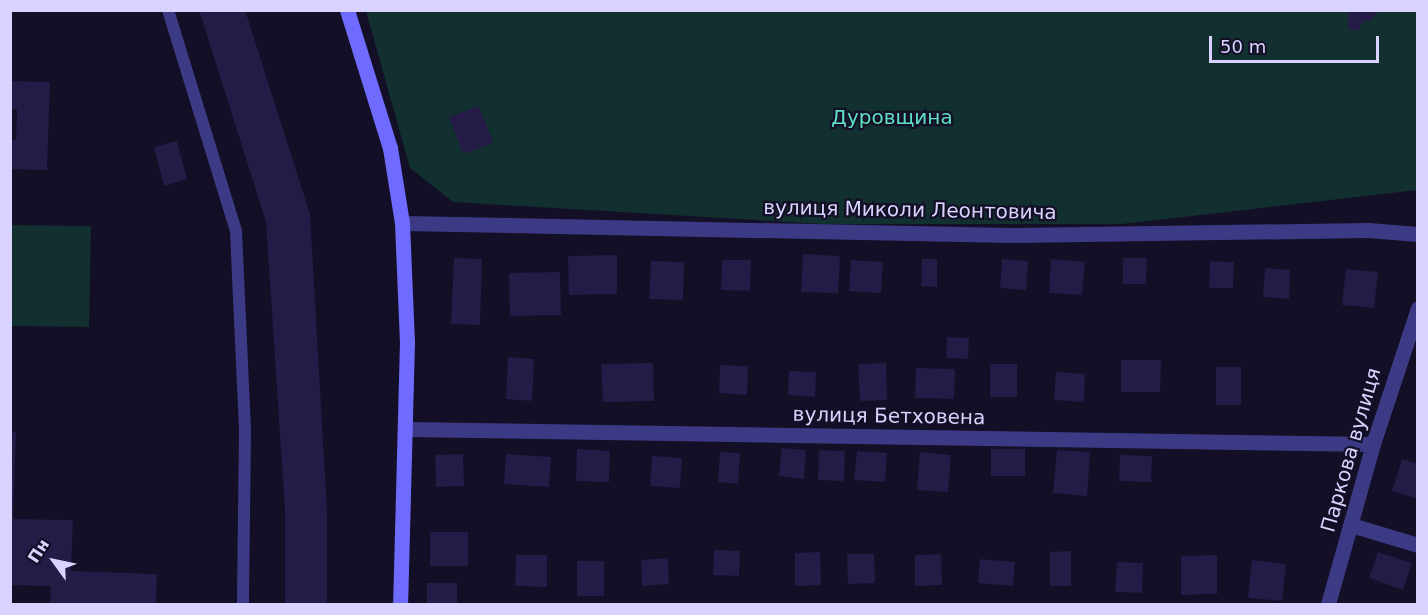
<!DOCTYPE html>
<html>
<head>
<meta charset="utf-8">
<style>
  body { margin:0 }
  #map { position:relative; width:1428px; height:615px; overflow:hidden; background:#130f26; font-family:"DejaVu Sans",sans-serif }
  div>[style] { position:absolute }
  .green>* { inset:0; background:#12302f }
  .building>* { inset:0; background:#241b47 }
  .service>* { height:12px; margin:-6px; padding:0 6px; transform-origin:6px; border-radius:6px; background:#3d3a85 }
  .minor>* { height:15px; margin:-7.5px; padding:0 7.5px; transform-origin:7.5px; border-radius:7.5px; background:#3d3a85 }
  .tertiary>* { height:15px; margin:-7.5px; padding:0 7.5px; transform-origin:7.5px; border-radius:7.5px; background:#3d3a85 }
  .secondary>* { height:15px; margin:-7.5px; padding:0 7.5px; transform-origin:7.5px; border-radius:7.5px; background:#6f6bff }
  span { translate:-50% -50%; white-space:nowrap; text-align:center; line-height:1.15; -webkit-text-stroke:4.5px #130f26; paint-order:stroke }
  .park-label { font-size:20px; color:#5fe0c0 }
  .street-label { font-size:20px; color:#d9d4ff }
  .frame { position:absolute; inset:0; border:12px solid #d9d4ff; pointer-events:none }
  .north { position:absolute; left:24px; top:531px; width:60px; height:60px; -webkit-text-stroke:4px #130f26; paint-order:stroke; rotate:303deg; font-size:16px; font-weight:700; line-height:24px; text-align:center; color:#d9d4ff }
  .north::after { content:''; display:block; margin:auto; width:21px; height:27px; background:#d9d4ff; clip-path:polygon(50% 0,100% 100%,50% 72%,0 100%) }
  .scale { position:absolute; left:1209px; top:36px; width:170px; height:27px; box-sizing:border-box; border:3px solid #d9d4ff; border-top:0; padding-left:8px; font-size:18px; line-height:21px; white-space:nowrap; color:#d9d4ff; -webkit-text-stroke:4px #130f26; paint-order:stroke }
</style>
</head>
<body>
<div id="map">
  <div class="green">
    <div style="clip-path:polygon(366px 11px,1417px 11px,1417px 190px,1122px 224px,822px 224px,453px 202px,410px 168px)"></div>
    <div style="clip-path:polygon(11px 225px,91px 226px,89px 327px,11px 326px)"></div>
  </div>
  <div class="building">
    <div style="clip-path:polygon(199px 10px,245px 10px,310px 214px,327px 511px,327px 604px,285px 604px,285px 510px,266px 222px)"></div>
    <div style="clip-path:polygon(1344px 10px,1378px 10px,1370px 22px,1364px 20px,1358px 31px,1348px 28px,1349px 15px)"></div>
    <div style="clip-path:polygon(10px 81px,50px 82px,47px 170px,10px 169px,10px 140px,16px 140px,17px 110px,10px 109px)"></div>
    <div style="clip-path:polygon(479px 106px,493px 143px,463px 154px,449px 117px)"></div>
    <div style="clip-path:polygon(177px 141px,187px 179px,164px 186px,154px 147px)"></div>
    <div style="clip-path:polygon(803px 254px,840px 256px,838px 293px,801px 292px)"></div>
    <div style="clip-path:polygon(617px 255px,617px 294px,569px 295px,568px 256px)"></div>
    <div style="clip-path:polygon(454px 258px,482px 259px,480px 325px,451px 324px)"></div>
    <div style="clip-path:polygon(1123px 258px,1147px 258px,1146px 284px,1123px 284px)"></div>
    <div style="clip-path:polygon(922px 259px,937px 259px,937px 287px,921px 286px)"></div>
    <div style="clip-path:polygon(1002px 259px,1028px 261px,1026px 290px,1000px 288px)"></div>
    <div style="clip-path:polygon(1051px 259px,1085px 262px,1082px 295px,1049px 293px)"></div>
    <div style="clip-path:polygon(722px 260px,751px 260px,750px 291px,721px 290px)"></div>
    <div style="clip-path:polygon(851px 260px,883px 262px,881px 293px,849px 291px)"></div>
    <div style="clip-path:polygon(651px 261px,684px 262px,683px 300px,649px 299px)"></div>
    <div style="clip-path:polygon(1210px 261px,1234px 262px,1233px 288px,1209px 288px)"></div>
    <div style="clip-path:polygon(1265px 268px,1290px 270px,1289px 299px,1263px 297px)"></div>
    <div style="clip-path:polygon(1346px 269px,1378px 272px,1374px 308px,1342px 305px)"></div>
    <div style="clip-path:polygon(560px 272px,561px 315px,510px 316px,509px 273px)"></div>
    <div style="clip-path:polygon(947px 337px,969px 338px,968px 359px,946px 358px)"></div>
    <div style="clip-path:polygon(508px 357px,534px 359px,532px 401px,506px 399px)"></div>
    <div style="clip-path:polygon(1121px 360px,1161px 360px,1160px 392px,1121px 392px)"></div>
    <div style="clip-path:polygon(653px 363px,654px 401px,603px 402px,601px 364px)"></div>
    <div style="clip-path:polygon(886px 363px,887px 400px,860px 401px,858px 364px)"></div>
    <div style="clip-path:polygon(990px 364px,1017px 364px,1017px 397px,990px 397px)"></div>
    <div style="clip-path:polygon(720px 365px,748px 366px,747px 395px,719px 393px)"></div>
    <div style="clip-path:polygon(1216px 367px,1241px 367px,1241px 405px,1216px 405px)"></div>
    <div style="clip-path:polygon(916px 368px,955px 369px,954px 399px,915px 398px)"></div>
    <div style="clip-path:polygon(789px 371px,816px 372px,815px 397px,788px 395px)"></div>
    <div style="clip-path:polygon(1056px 372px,1085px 374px,1084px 402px,1054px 400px)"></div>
    <div style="clip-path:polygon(10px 432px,16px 432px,13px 519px,73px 520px,71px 571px,157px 574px,156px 604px,50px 604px,51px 586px,10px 585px)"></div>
    <div style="clip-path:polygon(782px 448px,806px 450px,804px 479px,779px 476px)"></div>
    <div style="clip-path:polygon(577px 449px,610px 451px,609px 482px,576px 481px)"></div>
    <div style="clip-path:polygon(991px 449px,1025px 449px,1025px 476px,991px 476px)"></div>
    <div style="clip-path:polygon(819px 450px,845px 451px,844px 481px,818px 480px)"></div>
    <div style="clip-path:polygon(1057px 450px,1090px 452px,1087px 496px,1053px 493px)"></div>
    <div style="clip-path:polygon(857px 451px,887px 453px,885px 482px,854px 480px)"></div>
    <div style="clip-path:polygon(720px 452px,740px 453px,738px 484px,718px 482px)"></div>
    <div style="clip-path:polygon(920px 452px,951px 455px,948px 492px,917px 490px)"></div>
    <div style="clip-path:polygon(463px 454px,464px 486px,436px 487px,435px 455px)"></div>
    <div style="clip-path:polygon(506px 454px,551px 457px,549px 487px,504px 484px)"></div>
    <div style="clip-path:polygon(1120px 455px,1152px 456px,1151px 482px,1119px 481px)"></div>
    <div style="clip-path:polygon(652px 456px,682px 458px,680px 488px,650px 486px)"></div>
    <div style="clip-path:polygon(1402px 459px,1418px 464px,1418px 499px,1392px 491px)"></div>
    <div style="clip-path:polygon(430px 532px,468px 532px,468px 566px,430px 566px)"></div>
    <div style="clip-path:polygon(714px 550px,740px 551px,739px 576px,713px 575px)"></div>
    <div style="clip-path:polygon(1071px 551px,1071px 586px,1050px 586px,1050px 552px)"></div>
    <div style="clip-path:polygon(820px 552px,821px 585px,795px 586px,795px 553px)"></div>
    <div style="clip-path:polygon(1378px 552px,1412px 563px,1403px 590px,1369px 578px)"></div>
    <div style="clip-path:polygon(847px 554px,874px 554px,875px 583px,848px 584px)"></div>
    <div style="clip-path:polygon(941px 554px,942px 585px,915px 586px,915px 555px)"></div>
    <div style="clip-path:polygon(516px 555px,547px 555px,547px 587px,515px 586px)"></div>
    <div style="clip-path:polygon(1217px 555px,1217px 594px,1181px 595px,1181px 556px)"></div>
    <div style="clip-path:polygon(668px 558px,669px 584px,642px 586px,641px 560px)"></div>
    <div style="clip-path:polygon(980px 559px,1015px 562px,1013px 586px,978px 583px)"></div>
    <div style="clip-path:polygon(1252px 560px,1286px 564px,1282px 601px,1248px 598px)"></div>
    <div style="clip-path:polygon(577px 561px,604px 561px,604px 596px,577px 596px)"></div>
    <div style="clip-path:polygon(1117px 562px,1143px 563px,1142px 593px,1115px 592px)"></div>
    <div style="clip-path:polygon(427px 583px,457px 583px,457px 603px,427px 604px)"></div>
  </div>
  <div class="service">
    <div style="left:168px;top:10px;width:231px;rotate:72.9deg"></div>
    <div style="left:236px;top:231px;width:201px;rotate:87.4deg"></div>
    <div style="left:245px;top:432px;width:172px;rotate:90.7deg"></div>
  </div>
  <div class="minor">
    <div style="left:402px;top:223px;width:609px;rotate:1.13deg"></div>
    <div style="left:1011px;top:235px;width:357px;rotate:-0.8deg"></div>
    <div style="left:1368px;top:230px;width:50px;rotate:4.6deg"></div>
    <div style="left:405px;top:429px;width:968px;rotate:0.89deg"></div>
  </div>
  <div class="tertiary">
    <div style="left:1351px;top:525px;width:70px;rotate:16.6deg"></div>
    <div style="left:1328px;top:604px;width:166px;rotate:-74.3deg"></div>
    <div style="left:1373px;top:444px;width:143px;rotate:-71.7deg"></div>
  </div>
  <div class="secondary">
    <div style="left:347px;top:10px;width:145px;rotate:72.7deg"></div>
    <div style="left:390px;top:148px;width:76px;rotate:80.9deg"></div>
    <div style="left:402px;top:223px;width:118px;rotate:87.6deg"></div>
    <div style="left:407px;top:341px;width:263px;rotate:91.5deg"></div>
  </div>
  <div class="park-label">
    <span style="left:892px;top:117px">Дуровщина</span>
  </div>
  <div class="street-label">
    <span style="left:910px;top:210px;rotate:1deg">вулиця Миколи Леонтовича</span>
    <span style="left:889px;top:416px;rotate:1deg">вулиця Бетховена</span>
    <span style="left:1351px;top:450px;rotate:-74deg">Паркова вулиця</span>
  </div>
  <div class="frame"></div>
  <div class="north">Пн</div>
  <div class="scale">50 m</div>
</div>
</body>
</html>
